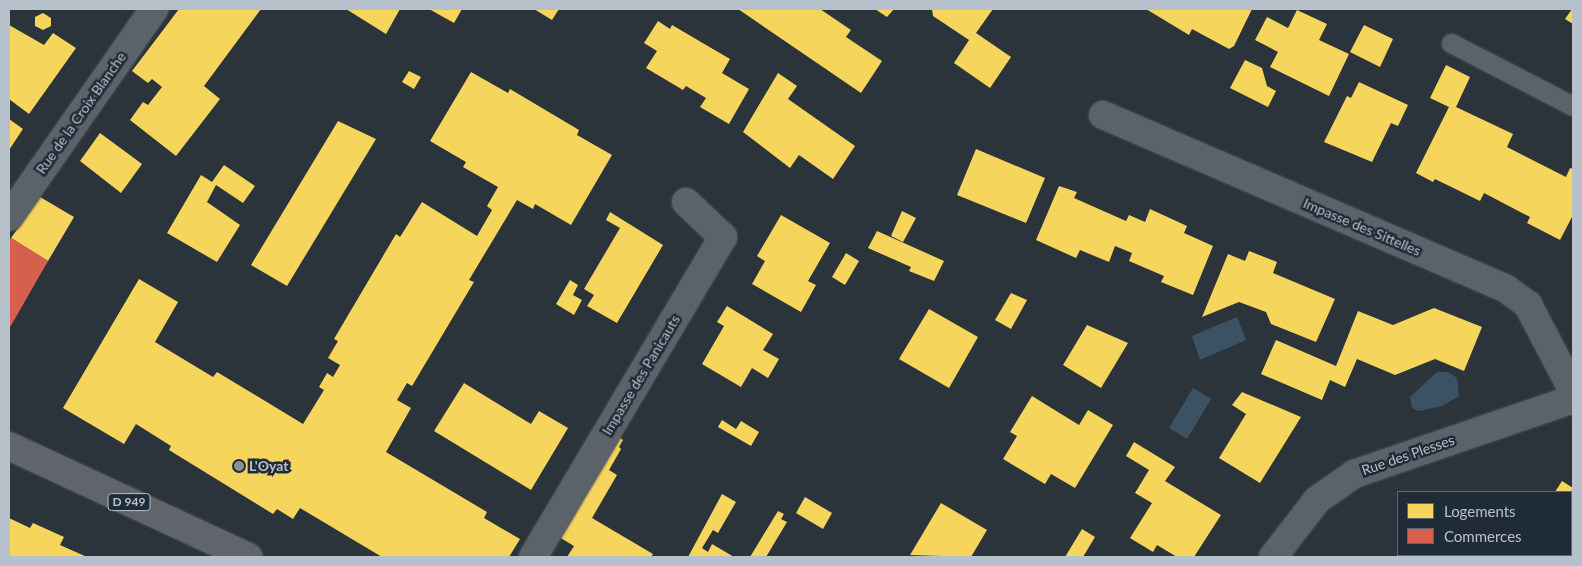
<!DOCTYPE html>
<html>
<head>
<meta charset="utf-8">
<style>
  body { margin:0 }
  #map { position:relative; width:1582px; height:566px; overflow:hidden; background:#2c343b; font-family:Lato,sans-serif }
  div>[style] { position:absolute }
  .water>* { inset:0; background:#3b5265 }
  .homes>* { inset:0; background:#f6d55c }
  .shops>* { inset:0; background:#d6604d }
  .roads { filter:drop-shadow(0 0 1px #4a5055) drop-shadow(0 0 1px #4a5055) }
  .lane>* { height:19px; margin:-9.5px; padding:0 9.5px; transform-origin:9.5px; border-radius:9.5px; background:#5c6269 }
  .street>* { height:28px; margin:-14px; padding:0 14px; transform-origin:14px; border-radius:14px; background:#5c6269 }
  .primary>* { height:28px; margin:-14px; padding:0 14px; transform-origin:14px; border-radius:14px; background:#5f656a }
  .dots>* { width:14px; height:14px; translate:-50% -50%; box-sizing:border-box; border:2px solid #1f2b36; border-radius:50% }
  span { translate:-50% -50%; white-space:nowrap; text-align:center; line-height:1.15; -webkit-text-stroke:5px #1f2b36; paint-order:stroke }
  .shield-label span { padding:1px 4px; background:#1f2b36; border:1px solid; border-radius:4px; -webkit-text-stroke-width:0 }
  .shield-label { font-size:12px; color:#b7c1cb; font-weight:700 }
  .street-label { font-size:14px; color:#b7c1cb }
  .poi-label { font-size:14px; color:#b7c1cb; font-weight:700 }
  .left { translate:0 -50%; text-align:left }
  .frame { position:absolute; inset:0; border:10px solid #b7c1cb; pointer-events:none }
  .legend { position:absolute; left:1397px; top:491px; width:175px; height:65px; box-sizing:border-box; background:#1f2b36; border:1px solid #5c6772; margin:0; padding:6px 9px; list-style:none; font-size:15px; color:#b7c1cb }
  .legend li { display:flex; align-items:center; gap:10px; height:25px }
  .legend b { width:25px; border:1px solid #5c6772 }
</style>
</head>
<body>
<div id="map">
  <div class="water">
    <div style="clip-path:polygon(1237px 317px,1246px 340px,1200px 360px,1192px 336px)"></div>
    <div style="clip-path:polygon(1437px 372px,1448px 372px,1457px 378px,1459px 396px,1442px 406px,1418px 411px,1412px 408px,1410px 397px)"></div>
    <div style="clip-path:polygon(1193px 388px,1211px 399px,1187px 439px,1169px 428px)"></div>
  </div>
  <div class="homes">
    <div style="clip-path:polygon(179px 9px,261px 9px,204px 86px,220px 99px,176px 156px,130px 120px,143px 102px,148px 105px,162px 87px,152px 79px,148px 83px,132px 71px)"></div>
    <div style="clip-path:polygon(346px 9px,400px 9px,386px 34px)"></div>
    <div style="clip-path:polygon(429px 9px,462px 9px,454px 23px)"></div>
    <div style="clip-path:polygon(534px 9px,559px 9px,552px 20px)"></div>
    <div style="clip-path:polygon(738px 9px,820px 9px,851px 30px,846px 37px,882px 61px,861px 93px)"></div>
    <div style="clip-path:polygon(875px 9px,894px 9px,887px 17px)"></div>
    <div style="clip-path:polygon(932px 9px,993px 9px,976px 33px,1011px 57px,990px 88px,954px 63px,969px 40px,933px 16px)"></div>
    <div style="clip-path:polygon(1146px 9px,1252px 9px,1234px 46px,1229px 49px,1192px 29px,1189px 35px)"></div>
    <div style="clip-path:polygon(1572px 9px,1573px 9px,1573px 24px,1565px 19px)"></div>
    <div style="clip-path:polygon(1297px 10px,1327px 24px,1319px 40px,1349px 54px,1329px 96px,1270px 67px,1278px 52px,1255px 40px,1267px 17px,1288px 28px)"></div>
    <div style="clip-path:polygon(43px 13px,51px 18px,51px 26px,43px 30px,35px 26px,35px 17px)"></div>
    <div style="clip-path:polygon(658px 21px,670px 29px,672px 25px,730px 59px,722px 73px,749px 89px,729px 124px,700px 107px,706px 98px,686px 86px,683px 90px,646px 68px,657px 51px,644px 43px)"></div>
    <div style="clip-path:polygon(9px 25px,44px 45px,53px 33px,76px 48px,29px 114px,9px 99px)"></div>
    <div style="clip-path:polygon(1364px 25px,1393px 39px,1380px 67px,1350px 52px)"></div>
    <div style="clip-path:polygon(1245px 60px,1262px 68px,1267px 86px,1276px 91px,1268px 107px,1230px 88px)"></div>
    <div style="clip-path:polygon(1446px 65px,1470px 77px,1456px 107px,1513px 134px,1507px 147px,1566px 177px,1570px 168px,1573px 169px,1573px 215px,1560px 240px,1527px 223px,1530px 217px,1484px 193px,1480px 201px,1435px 179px,1433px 182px,1416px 173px,1449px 107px,1430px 98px)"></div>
    <div style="clip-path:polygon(409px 71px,421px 77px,414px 89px,402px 82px)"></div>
    <div style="clip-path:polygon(471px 72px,508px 93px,510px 89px,579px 130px,577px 135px,612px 155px,571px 225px,535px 204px,533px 209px,517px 200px,469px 280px,474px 282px,412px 386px,407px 383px,397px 400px,411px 408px,386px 452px,487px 512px,484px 518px,520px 539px,509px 557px,382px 557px,300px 508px,293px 519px,277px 509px,273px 514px,169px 450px,171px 446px,136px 424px,124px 444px,63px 408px,139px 279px,178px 302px,155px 342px,213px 377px,217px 372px,303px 424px,324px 390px,319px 387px,327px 373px,333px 377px,340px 365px,328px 358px,338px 341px,334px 339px,396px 234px,400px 237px,422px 202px,477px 236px,492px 210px,487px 206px,498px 187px,463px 167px,466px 162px,430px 141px)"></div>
    <div style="clip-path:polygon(778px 73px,797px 86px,788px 99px,855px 146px,833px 179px,799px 155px,790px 168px,743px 132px)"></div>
    <div style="clip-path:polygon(1359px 82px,1408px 105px,1398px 126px,1391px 123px,1372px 162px,1324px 142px,1347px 96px,1351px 98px)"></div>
    <div style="clip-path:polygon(9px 119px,23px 129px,9px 150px)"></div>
    <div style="clip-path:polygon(338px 121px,376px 139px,287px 286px,251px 265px)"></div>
    <div style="clip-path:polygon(100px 133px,142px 164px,121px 193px,80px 161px)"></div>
    <div style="clip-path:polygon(976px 149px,1045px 178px,1026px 223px,957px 195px)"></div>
    <div style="clip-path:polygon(224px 165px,255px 186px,243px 203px,216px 185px,207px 202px,240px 225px,217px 262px,167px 233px,201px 175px,212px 182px)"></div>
    <div style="clip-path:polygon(1059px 186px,1077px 192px,1074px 198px,1126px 221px,1129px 215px,1145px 222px,1150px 209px,1187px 226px,1184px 233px,1213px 246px,1193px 295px,1161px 282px,1164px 276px,1129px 261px,1132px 253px,1115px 246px,1109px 262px,1080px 250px,1076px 258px,1036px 240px)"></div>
    <div style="clip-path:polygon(40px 197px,74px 217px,48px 261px,11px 238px)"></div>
    <div style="clip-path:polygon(902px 211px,916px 218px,903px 242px,891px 236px)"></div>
    <div style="clip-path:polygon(610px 212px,663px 245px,617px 323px,587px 306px,594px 295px,584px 289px,620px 228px,606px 220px)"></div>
    <div style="clip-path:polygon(781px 215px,830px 243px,808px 281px,816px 285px,801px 312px,752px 284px,765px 261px,757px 256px)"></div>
    <div style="clip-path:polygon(877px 231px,944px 261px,934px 281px,909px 271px,911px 267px,868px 248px)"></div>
    <div style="clip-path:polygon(1249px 251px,1277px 262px,1273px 273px,1335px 299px,1316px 342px,1271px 324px,1266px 312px,1239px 302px,1202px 317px,1228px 254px,1245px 261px)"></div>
    <div style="clip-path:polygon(846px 253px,859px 261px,845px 285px,832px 277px)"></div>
    <div style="clip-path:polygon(570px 280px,578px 285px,573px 295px,582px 300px,574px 315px,556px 304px)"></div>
    <div style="clip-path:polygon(1011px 293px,1027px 300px,1011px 329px,995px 320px)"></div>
    <div style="clip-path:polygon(727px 306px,773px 334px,763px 350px,779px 359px,768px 378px,752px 368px,741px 387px,702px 364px,724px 326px,717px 322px)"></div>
    <div style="clip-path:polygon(1434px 308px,1482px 327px,1464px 371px,1435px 359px,1395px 375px,1357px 359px,1345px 387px,1330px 380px,1322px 400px,1261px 374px,1276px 340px,1336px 366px,1358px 311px,1393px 325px)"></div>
    <div style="clip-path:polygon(929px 309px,978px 337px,949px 388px,899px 359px)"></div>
    <div style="clip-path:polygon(1087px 325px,1128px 343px,1101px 388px,1063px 365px)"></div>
    <div style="clip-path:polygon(464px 383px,531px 424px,539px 411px,568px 428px,531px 490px,434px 431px)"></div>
    <div style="clip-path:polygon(1242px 392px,1301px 417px,1260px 483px,1219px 458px,1246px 414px,1232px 405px)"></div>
    <div style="clip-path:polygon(1032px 396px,1079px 425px,1088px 410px,1113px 425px,1075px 488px,1051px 474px,1045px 484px,1003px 459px,1017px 436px,1010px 432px)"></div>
    <div style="clip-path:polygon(722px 420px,736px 429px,741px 421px,759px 432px,751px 446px,718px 427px)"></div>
    <div style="clip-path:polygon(619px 437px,623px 440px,619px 447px,621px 449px,609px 470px,617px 475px,592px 518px,653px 554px,651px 557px,567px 557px,574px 546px,559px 537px)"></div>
    <div style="clip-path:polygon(1134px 442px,1175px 467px,1165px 481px,1221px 515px,1194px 557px,1177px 557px,1157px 545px,1153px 552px,1130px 538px,1152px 503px,1135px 493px,1149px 470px,1126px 456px)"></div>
    <div style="clip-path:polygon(1562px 481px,1573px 488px,1571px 536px,1571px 492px,1555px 492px)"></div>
    <div style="clip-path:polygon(722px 494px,736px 502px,718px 533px,713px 530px,702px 548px,708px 552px,712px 544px,734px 557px,688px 557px)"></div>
    <div style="clip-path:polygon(805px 497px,832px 513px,823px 529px,796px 513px)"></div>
    <div style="clip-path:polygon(941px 503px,987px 530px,971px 557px,910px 555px)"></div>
    <div style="clip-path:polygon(778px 511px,784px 514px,781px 519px,787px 522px,766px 557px,750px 557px)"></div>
    <div style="clip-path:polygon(9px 518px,30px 528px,33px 523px,64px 537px,60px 545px,87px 557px,9px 557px)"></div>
    <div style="clip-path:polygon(1082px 529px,1095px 537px,1083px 557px,1065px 557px)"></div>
    <div style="clip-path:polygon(1408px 555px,1465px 555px,1407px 557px)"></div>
  </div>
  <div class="shops">
    <div style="clip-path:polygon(11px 238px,48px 261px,9px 329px,9px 241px)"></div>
  </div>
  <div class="roads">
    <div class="lane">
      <div style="left:1451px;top:43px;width:137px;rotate:27.3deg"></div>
    </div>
    <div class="street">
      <div style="left:1103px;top:115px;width:438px;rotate:23.3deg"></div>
      <div style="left:1505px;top:288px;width:29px;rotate:36deg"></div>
      <div style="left:1528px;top:305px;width:97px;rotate:62.4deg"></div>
      <div style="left:9px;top:217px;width:254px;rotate:-55.1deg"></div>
      <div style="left:533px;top:557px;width:372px;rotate:-59.3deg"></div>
      <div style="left:723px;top:237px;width:51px;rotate:-136.6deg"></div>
      <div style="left:1273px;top:557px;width:72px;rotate:-52.3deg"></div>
      <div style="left:1317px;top:500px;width:45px;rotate:-35.1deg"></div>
      <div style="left:1354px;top:474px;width:231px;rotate:-18.9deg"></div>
    </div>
    <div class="primary">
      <div style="left:9px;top:446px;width:264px;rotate:24.9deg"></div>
    </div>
  </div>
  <div class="dots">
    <div style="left:239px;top:466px;background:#869099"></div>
  </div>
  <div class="shield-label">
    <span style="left:129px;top:502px">D 949</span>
  </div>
  <div class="street-label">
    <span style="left:81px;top:113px;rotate:-55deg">Rue de la Croix Blanche</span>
    <span style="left:1362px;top:227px;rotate:23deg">Impasse des Sittelles</span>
    <span style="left:641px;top:375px;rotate:-59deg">Impasse des Panicauts</span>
    <span style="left:1408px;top:455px;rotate:-19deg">Rue des Plesses</span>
  </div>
  <div class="poi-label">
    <span class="left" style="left:249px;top:466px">L'Oyat</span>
  </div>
  <div class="frame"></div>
  <ul class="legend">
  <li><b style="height:14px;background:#f6d55c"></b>Logements</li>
  <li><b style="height:14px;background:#d6604d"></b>Commerces</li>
  </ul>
</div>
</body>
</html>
